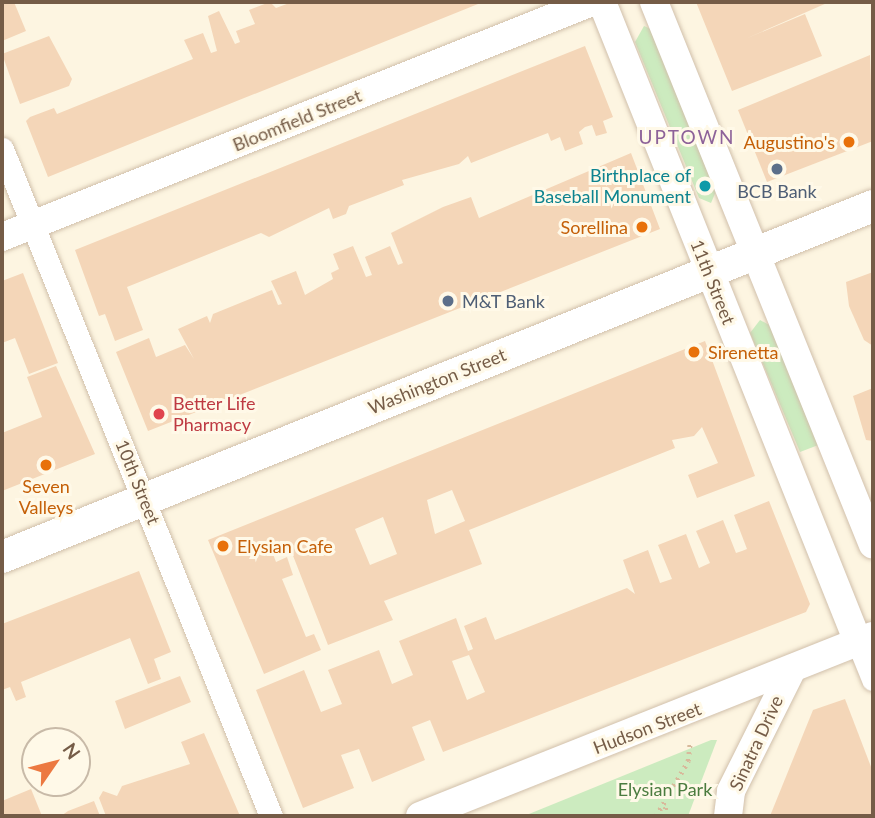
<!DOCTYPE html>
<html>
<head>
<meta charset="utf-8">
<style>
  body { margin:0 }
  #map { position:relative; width:875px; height:818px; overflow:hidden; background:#fdf5e1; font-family:Lato,sans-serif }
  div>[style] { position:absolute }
  .green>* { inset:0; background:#ccebbf }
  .building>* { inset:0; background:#f4d6b8 }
  .path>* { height:4.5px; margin-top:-2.25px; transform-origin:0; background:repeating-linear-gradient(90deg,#d8b99b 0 2px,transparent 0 7px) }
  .roads { filter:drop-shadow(0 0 2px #d1c0ab) drop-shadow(0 0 2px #d1c0ab) }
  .minor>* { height:23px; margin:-11.5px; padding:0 11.5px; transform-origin:11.5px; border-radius:11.5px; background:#fff }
  .tertiary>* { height:28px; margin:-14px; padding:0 14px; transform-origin:14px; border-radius:14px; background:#fff }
  .secondary>* { height:32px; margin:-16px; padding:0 16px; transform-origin:16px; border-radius:16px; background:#fff }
  .dots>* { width:19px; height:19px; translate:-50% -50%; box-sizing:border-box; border:4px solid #fff9e8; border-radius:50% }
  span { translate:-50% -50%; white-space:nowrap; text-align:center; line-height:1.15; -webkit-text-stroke:6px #fff9e8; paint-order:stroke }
  .street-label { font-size:18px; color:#755c47 }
  .food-label { font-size:18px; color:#c56008 }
  .right { translate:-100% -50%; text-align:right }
  .left { translate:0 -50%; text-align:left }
  .culture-label { font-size:18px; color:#0d838f }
  .service-label { font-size:18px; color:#4e5e75 }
  .health-label { font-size:18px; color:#be3a42 }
  .park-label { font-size:18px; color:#4b7c3f }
  .neighbourhood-label { font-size:19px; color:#8d6299; letter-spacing:2px }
  .frame { position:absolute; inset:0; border:4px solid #755c47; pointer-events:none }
  .north { position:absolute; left:21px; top:727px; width:70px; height:70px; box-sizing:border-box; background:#fff9e8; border:2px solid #c8baa8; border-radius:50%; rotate:55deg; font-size:19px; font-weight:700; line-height:28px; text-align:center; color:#755c47 }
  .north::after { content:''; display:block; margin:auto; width:24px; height:32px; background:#ec7941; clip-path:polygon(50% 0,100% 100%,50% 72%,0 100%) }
</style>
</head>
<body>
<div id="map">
  <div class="green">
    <div style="clip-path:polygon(644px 26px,651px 29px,717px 189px,711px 203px,699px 198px,635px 42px)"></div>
    <div style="clip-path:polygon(760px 320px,771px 326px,821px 444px,800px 452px,750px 333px)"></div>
    <div style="clip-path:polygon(717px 740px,688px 816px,524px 816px,711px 740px)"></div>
  </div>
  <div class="building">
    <div style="clip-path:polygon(2px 2px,14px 2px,26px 31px,2px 41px)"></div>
    <div style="clip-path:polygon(270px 2px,276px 8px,292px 2px,483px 2px,48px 177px,26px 121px,30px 117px,54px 108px,57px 114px,193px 59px,184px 40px,203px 33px,211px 53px,217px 51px,208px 16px,219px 11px,235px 44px,240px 42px,236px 31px,255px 24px,249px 10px)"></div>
    <div style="clip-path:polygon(696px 2px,845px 2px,827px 3px,745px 39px,805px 14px,822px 56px,732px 91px)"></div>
    <div style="clip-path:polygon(49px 36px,72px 79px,69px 86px,20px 104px,2px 54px)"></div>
    <div style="clip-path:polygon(585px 46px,613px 117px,603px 121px,607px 133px,596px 136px,592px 125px,585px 127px,579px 132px,583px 144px,565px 151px,560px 137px,551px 141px,548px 133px,471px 163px,468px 156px,459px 164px,402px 180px,404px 185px,349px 206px,346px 214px,333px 219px,329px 208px,269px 237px,261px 233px,127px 287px,143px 330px,115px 341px,105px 314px,99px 316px,75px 250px)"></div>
    <div style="clip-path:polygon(870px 55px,873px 141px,767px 182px,738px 110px)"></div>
    <div style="clip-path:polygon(631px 153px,660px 229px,148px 431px,116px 352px,149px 338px,156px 357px,185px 345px,194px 359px,178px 329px,207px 316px,210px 323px,213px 314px,272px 290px,278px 305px,282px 304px,271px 281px,296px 271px,305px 295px,333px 279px,331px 273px,339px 269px,333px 254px,353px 246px,366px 277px,372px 275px,365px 257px,390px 246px,398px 265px,403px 263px,391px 233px,443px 207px,471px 197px,479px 218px)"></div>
    <div style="clip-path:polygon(873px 272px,873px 346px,864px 340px,849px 306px,846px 282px)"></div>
    <div style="clip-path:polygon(23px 273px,58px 363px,29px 374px,15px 338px,2px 343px,2px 281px)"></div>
    <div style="clip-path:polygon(evenodd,705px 341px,755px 476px,697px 498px,688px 475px,718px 463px,702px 427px,694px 436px,672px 440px,675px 448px,469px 530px,482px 564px,384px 601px,393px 620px,328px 645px,290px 548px,273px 554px,276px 562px,287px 557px,293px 575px,282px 579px,306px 637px,314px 634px,321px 650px,264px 674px,208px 540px,705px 341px,452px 490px,465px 521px,435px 534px,427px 500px,452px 490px,705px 341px,383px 517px,397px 554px,370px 565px,355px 529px,383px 517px)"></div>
    <div style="clip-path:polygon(56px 366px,95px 454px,2px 491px,2px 433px,42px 417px,27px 377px)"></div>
    <div style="clip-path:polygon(873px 388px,873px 441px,866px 440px,853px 396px)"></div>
    <div style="clip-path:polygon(evenodd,769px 501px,810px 604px,806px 612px,443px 752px,430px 720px,412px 727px,425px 760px,372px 782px,359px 749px,341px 755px,354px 788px,303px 808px,256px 690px,304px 670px,321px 712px,342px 704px,328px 670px,379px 650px,392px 684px,413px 675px,399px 641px,456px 618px,468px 651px,473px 649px,464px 626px,486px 617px,495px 640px,627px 588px,635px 594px,623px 560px,648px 550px,660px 583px,672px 579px,658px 545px,686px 534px,699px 568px,710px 563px,696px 531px,723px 520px,736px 553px,742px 551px,747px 549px,734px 515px,769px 501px,469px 655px,485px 692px,467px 700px,452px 661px,469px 655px)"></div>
    <div style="clip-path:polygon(139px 571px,171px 652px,154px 659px,161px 679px,148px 684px,130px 638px,21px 682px,26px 697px,16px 701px,10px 687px,2px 690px,2px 624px)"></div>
    <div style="clip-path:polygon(180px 676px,191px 702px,125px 729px,115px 701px)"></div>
    <div style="clip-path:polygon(845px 699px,873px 772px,873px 816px,770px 816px,813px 710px)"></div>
    <div style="clip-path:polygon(204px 733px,240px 816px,106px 816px,99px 798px,103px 791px,117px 796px,122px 786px,190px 764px,181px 742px)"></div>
    <div style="clip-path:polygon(31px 789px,42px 816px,2px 816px,2px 801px)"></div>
    <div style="clip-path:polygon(94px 801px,100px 816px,61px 816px,68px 811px)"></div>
  </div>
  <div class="path">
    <div style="left:656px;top:816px;width:64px;rotate:-59.8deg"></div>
    <div style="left:688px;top:761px;width:20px;rotate:-84deg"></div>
    <div style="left:663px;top:816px;width:10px;rotate:-73deg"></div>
  </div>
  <div class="roads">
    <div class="minor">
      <div style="left:2px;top:149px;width:719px;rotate:68.04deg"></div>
      <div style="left:858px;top:642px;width:40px;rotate:68deg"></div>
    </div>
    <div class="tertiary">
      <div style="left:602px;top:2px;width:689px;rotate:68.2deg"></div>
      <div style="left:654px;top:2px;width:585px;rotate:68.04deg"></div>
      <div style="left:2px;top:237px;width:635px;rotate:-21.72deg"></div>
      <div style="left:420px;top:816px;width:487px;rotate:-21.7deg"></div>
      <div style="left:728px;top:816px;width:25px;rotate:-83deg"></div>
      <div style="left:731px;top:791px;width:132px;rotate:-63.4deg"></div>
    </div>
    <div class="secondary">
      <div style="left:2px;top:557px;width:939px;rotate:-21.95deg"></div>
    </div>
  </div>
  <div class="dots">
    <div style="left:849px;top:142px;background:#e8710a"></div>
    <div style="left:777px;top:169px;background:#5c6f8a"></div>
    <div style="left:705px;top:186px;background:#0f9aa8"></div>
    <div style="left:642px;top:227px;background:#e8710a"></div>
    <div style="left:448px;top:301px;background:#5c6f8a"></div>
    <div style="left:694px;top:352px;background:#e8710a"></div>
    <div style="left:159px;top:414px;background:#e0444e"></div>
    <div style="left:46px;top:465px;background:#e8710a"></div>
    <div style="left:223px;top:546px;background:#e8710a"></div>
  </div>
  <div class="street-label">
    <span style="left:297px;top:120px;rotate:-22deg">Bloomfield Street</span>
    <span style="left:713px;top:282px;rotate:68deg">11th Street</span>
    <span style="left:437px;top:381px;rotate:-22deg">Washington Street</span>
    <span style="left:138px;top:482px;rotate:68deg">10th Street</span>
    <span style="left:647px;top:728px;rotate:-21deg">Hudson Street</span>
    <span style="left:756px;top:743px;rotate:-65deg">Sinatra Drive</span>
  </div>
  <div class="food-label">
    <span class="right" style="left:835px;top:142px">Augustino's</span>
    <span class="right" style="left:628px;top:227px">Sorellina</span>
    <span class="left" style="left:708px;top:352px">Sirenetta</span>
    <span style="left:46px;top:497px">Seven<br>Valleys</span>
    <span class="left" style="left:237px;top:546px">Elysian Cafe</span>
  </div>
  <div class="culture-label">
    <span class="right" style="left:691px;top:186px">Birthplace of<br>Baseball Monument</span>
  </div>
  <div class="service-label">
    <span style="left:777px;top:191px">BCB Bank</span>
    <span class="left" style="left:462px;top:301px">M&amp;T Bank</span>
  </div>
  <div class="health-label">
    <span class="left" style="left:173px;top:414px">Better Life<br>Pharmacy</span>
  </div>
  <div class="park-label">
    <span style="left:665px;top:789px">Elysian Park</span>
  </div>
  <div class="neighbourhood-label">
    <span style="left:687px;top:137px">UPTOWN</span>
  </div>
  <div class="frame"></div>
  <div class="north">N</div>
</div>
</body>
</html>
